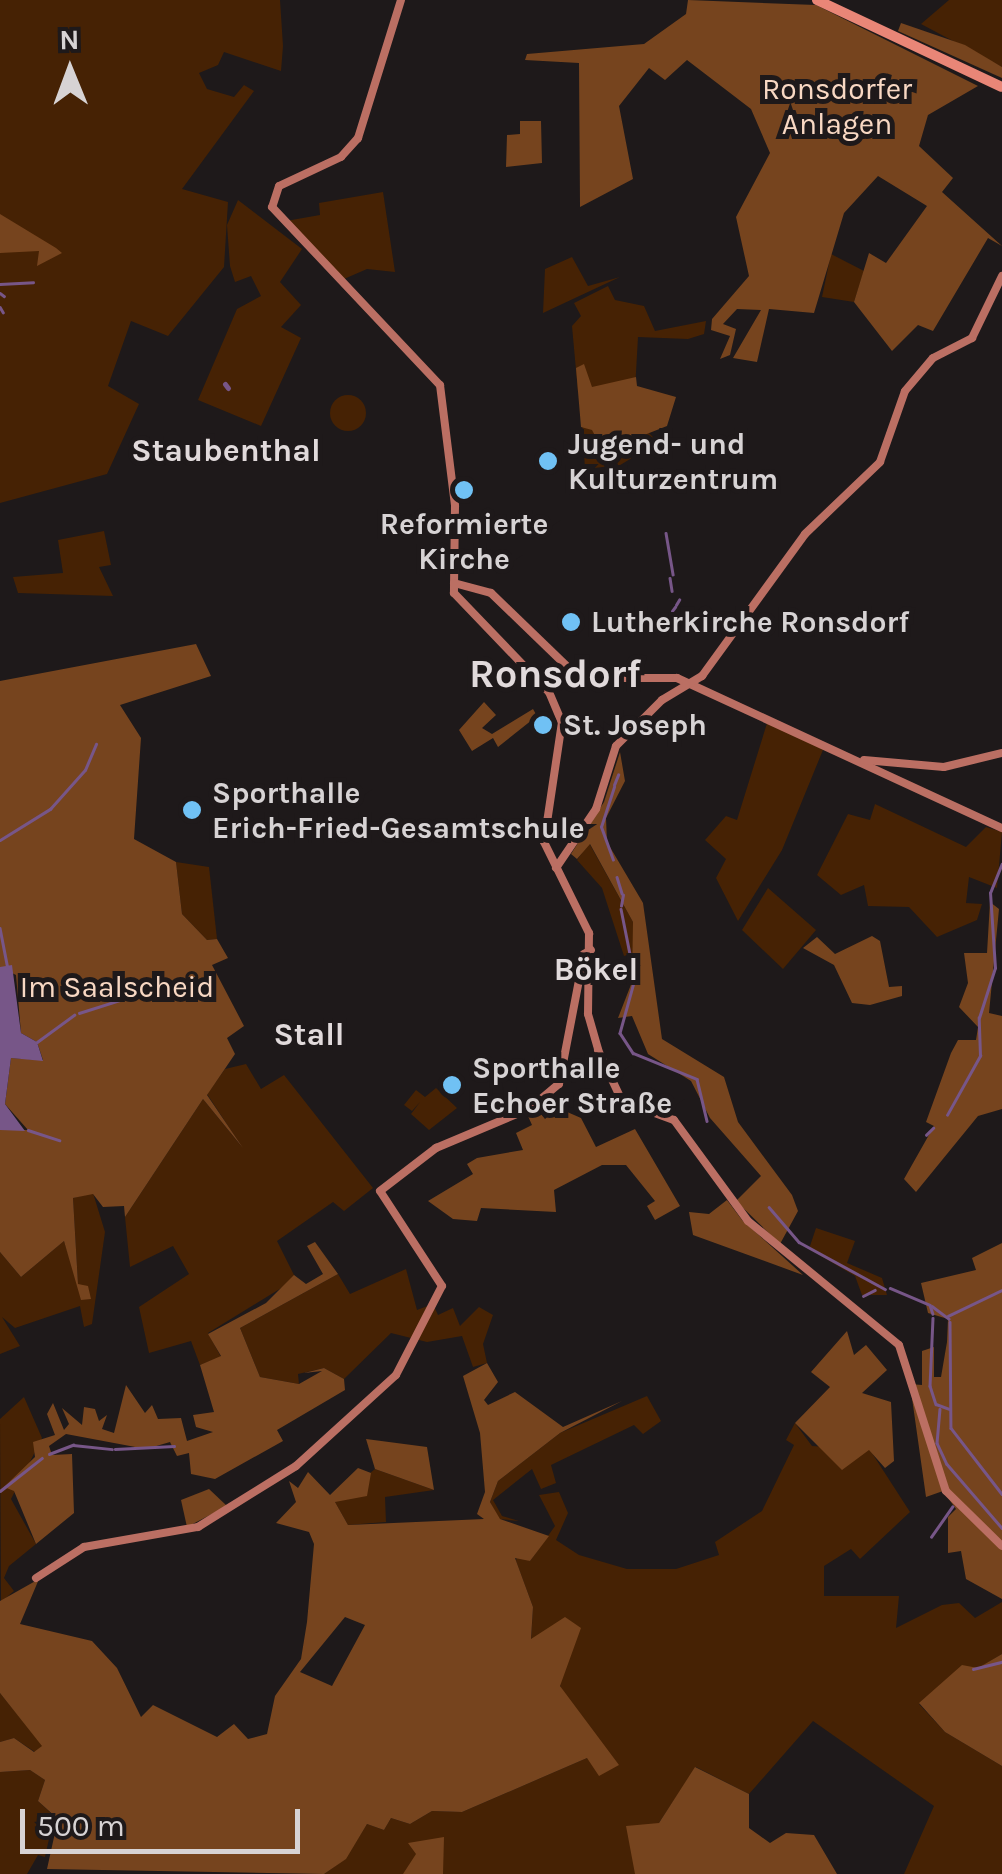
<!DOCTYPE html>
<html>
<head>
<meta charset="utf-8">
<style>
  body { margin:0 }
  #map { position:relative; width:1002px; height:1874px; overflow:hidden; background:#1e191a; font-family:Karla,sans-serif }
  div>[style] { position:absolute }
  .green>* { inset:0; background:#462204 }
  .round { border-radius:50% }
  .forest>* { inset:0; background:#76441e }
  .water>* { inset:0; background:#775688 }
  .stream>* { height:2.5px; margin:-1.25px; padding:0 1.25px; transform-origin:1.25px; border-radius:1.25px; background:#775688 }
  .canal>* { height:5px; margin:-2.5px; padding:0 2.5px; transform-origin:2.5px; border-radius:2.5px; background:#775688 }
  .secondary>* { height:8px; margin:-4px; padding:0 4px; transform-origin:4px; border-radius:4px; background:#bb6f63 }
  .primary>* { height:10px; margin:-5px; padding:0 5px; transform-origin:5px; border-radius:5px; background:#e98677 }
  .dots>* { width:28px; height:28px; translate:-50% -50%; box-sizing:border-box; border:5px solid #1e191a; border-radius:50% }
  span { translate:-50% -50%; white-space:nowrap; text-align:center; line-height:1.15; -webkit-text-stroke:10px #1e191a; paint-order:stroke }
  .park-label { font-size:30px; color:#f8d8c3 }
  .poi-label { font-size:30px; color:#d7d3d4; font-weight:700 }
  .left { translate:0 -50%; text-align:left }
  .neighbourhood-label { font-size:32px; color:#e1dadb; font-weight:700 }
  .district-label { font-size:40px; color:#e1dadb; font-weight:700 }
  .north { position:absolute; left:20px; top:20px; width:100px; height:100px; -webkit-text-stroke:8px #1e191a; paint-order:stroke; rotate:359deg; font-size:28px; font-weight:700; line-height:40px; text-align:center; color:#d7d3d4 }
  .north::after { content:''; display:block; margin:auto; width:35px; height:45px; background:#d7d3d4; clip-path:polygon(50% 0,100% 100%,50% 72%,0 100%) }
  .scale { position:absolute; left:20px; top:1809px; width:280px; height:45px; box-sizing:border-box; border:5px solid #d7d3d4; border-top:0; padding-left:12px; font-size:30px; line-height:35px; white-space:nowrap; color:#d7d3d4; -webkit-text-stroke:8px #1e191a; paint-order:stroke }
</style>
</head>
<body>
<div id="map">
  <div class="green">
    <div style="clip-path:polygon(0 0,280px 0,283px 46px,281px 71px,224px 52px,218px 65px,199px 73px,207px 89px,234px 97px,244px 85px,254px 91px,182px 189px,228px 202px,224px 267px,168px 336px,131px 321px,108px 386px,139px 404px,107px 474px,0 503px)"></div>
    <div style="clip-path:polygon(949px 0,1002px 0,1002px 67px,921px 24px)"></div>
    <div style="clip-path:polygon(383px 192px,395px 272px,367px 269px,344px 279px,286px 221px,320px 215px,319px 203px)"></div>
    <div style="clip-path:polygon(238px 200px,302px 249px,280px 282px,301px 305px,281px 327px,301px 338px,261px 426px,198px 400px,237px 309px,261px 296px,251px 276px,235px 282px,230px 266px,227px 225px)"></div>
    <div style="clip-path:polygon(831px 254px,864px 271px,854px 302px,822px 297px)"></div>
    <div style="clip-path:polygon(572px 257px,588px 286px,620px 277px,543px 313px,545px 269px)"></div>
    <div style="clip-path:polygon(608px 286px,615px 300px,644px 306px,655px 331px,706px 321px,704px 334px,688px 339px,638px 337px,635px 390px,646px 430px,658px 442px,617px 467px,622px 490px,612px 466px,585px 469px,582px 419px,589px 416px,578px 392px,572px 326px,581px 316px,574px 303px)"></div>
    <div class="round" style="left:330px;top:395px;width:36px;height:36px"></div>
    <div style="clip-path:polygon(104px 531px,111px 565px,99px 567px,113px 596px,18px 593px,13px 577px,63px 573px,58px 540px)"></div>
    <div style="clip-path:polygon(768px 720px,825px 745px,782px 850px,738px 921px,716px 878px,726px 859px,705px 840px,726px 816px,737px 820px)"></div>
    <div style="clip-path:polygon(875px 804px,966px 847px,986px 827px,1002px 832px,997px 888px,969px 877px,966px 903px,982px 904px,977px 920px,937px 937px,909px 907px,868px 906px,864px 885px,841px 895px,817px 875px,848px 814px,870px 820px)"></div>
    <div style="clip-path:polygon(589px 843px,633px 922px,634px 953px,624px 956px,602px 888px,577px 860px)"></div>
    <div style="clip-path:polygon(176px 862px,209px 867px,217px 939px,207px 940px,182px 914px)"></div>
    <div style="clip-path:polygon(768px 888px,816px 930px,783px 969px,742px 930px)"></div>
    <div style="clip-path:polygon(246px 1064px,261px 1089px,284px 1075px,373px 1188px,344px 1211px,333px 1202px,277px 1241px,296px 1279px,208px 1333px,221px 1357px,200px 1365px,191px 1341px,149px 1353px,139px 1307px,189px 1274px,173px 1246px,130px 1267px,125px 1217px,203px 1099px,242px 1147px,207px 1094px,225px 1069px)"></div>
    <div style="clip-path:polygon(436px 1088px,457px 1108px,429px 1130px,411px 1114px,420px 1102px,412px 1111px,404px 1105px,416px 1090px,425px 1097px)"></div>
    <div style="clip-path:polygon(93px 1193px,105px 1232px,92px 1324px,84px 1327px,80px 1306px,15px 1328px,2px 1317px,20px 1346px,0 1354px,0 1252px,21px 1277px,64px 1241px,78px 1284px,73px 1198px)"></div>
    <div style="clip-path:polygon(816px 1228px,855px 1241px,847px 1263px,882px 1278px,887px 1295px,862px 1295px,855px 1276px,809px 1249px)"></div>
    <div style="clip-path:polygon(406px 1269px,417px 1310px,433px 1304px,438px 1315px,453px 1308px,460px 1326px,479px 1307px,493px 1315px,483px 1344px,487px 1363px,473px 1367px,462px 1336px,427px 1342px,391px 1333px,344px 1379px,324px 1368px,298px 1374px,299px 1384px,260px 1377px,240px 1328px,338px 1274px,350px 1294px)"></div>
    <div style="clip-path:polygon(647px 1396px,661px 1421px,643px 1434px,634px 1425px,551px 1465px,556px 1483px,541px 1489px,532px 1469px,493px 1500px,502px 1516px,519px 1521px,499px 1519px,490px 1502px,498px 1481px,560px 1433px)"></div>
    <div style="clip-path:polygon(24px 1397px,42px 1438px,11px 1499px,36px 1544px,9px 1566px,4px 1578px,14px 1591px,1px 1602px,0 1419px)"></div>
    <div style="clip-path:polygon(795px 1423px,812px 1446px,870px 1450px,910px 1512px,860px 1559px,851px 1549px,824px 1566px,824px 1596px,899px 1596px,896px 1628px,942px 1605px,959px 1603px,975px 1618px,1002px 1602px,1002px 1654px,919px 1704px,945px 1732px,1002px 1766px,1002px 1874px,904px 1874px,934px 1806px,813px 1721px,749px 1794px,696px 1767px,637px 1856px,635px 1874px,324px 1874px,345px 1859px,367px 1824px,384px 1830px,391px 1818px,410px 1824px,432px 1811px,462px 1812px,587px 1758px,560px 1685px,562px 1662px,531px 1641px,533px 1607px,516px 1561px,517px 1554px,530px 1561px,555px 1526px,539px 1495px,559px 1492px,568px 1513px,556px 1540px,579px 1555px,627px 1569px,676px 1569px,719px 1555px,715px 1542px,762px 1511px,794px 1445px,786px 1440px)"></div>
    <div style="clip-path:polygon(375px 1469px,434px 1490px,385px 1497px,386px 1522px,348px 1525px,335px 1502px)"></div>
    <div style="clip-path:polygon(0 1693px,43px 1746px,35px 1752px,14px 1738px,0 1742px)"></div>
    <div style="clip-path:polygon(30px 1770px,45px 1780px,38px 1801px,54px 1816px,45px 1857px,38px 1855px,27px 1874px,0 1874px,0 1772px)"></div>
  </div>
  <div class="forest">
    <div style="clip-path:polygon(688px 0,816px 5px,978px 86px,928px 115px,919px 146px,953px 178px,942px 192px,1002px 246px,988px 238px,933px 331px,918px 325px,892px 351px,854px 302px,869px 253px,886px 263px,927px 206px,878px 176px,844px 213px,814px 313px,769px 309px,757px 362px,733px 358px,761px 310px,737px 309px,723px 324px,736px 329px,730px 355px,720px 359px,730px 336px,711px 330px,712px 319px,749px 276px,736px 217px,770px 153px,751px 109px,687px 60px,665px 80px,649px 68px,619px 106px,633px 179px,580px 207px,579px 63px,525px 60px,527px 54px,644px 44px,686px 14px)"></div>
    <div style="clip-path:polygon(901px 23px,965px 45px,1002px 67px,1002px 78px,898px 31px)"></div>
    <div style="clip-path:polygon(520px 121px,541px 121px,542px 163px,506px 167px,507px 135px,520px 134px)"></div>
    <div style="clip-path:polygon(0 214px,56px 248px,62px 253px,37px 266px,39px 251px,0 253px)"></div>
    <div style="clip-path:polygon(584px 364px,592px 387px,636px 377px,637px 386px,676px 397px,667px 426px,629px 441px,609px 462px,592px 430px,581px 427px,576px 368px)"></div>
    <div style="clip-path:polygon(196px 644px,211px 676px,120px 705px,141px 738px,134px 839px,176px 862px,182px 914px,207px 940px,217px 939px,228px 958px,212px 965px,244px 1026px,227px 1038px,235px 1054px,207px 1095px,243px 1148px,203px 1099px,125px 1217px,124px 1206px,103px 1207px,93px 1194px,73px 1198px,78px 1284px,88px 1286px,91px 1299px,81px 1300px,64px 1241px,21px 1277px,0 1252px,0 1130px,28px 1130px,5px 1104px,11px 1058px,43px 1060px,37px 1042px,21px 1033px,16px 975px,0 967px,0 681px)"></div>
    <div style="clip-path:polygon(484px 702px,496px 715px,482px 728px,492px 734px,533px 709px,537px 716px,498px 747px,493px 738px,472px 751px,459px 730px)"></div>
    <div style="clip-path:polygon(620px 752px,625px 781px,606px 818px,607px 842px,643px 903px,662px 1039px,724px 1077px,738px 1122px,792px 1195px,798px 1211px,780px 1244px,736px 1201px,761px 1176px,710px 1118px,691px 1081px,648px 1054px,632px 1016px,618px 1018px,632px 982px,633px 922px,590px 844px,577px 859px,571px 854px,604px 802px)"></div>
    <div style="clip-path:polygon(990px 902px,999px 909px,989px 1013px,1002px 1016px,1002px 1109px,978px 1116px,916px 1192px,904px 1179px,934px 1126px,926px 1122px,951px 1053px,958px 1040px,976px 1040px,978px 1027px,959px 1007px,968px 983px,964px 953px,987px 953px)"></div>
    <div style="clip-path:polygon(872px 936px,880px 941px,889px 987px,902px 986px,902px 996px,870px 1005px,852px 1003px,834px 965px,803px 948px,817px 937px,835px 954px)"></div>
    <div style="clip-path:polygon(536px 1108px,545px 1119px,558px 1108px,581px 1118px,596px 1147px,635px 1129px,680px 1206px,655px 1220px,647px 1206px,655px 1201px,626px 1165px,602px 1165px,554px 1190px,556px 1212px,481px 1208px,477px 1221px,453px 1219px,428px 1201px,473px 1174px,467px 1164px,477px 1158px,523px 1150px,516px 1133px,532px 1125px,527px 1114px)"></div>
    <div style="clip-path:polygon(727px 1200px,742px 1220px,803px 1275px,693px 1235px,689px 1212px,709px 1214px)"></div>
    <div style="clip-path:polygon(315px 1242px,338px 1274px,240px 1328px,260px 1377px,299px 1384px,322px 1371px,304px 1373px,324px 1368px,344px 1379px,345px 1390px,277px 1430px,283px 1441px,215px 1479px,191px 1474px,189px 1453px,177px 1456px,170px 1442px,146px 1449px,66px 1434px,49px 1446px,52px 1455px,72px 1454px,74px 1513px,36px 1544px,14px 1491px,4px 1487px,35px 1457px,33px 1442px,55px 1435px,47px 1414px,53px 1403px,64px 1430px,69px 1424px,62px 1408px,82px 1425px,84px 1407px,95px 1409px,99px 1421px,107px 1415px,102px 1429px,114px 1433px,126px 1385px,145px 1413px,152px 1405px,158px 1419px,181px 1418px,187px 1441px,213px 1432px,196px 1427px,193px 1415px,214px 1412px,200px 1365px,221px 1356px,208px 1334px,266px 1303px,294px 1275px,306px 1284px,323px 1274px,307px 1246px)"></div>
    <div style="clip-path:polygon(1002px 1243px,1002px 1599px,966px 1579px,961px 1551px,948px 1553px,948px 1517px,956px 1509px,943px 1491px,926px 1497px,910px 1384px,922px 1385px,922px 1351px,934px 1347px,934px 1377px,941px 1377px,947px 1342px,948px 1319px,928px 1313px,921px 1283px,976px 1270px,972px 1258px)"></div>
    <div style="clip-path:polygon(847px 1331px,854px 1355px,866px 1345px,887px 1370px,862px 1393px,891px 1402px,894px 1461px,885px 1468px,869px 1450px,842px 1470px,795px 1423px,830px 1387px,811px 1372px)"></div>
    <div style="clip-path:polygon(evenodd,487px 1363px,498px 1382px,484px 1400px,488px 1405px,515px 1392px,563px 1427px,622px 1401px,560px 1433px,498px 1481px,490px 1502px,500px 1519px,549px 1536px,530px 1561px,515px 1558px,533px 1607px,531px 1639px,565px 1617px,581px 1628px,560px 1686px,619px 1765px,599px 1776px,587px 1758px,462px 1812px,432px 1811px,410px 1824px,391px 1818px,384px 1830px,367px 1824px,346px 1859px,324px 1874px,47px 1869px,58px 1819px,38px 1801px,45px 1780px,30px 1770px,0 1772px,0 1742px,14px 1738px,34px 1752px,42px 1746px,0 1693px,0 1601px,39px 1579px,20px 1624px,92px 1641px,117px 1668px,141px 1717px,153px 1705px,217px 1737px,234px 1724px,248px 1739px,267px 1734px,275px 1696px,301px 1659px,307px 1622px,314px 1544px,309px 1532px,276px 1523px,296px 1502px,289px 1481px,298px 1488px,308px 1472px,330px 1495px,358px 1468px,371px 1473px,367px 1496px,335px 1502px,348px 1525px,484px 1519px,477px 1514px,485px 1492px,480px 1433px,463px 1376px,487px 1363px,345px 1617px,365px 1625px,332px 1686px,300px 1672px,345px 1617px)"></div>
    <div style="clip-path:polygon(366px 1439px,427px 1447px,434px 1490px,375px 1469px)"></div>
    <div style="clip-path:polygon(209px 1489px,227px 1506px,187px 1527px,181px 1500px)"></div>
    <div style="clip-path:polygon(1002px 1654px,1002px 1766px,945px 1732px,919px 1703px,962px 1665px,978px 1668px)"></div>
    <div style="clip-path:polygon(695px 1767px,749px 1794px,749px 1828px,770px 1843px,786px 1833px,814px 1835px,837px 1874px,635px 1874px,626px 1826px,659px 1823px)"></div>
    <div style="clip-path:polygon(444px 1837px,443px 1874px,403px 1874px,416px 1854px,408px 1843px)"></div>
  </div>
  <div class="water">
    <div style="clip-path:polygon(12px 965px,21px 1033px,37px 1042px,43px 1061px,11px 1058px,5px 1104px,25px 1131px,0 1130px,0 967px)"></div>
  </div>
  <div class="stream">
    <div style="left:0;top:284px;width:33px;rotate:-3deg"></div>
    <div style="left:0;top:293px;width:5px;rotate:37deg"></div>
    <div style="left:0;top:307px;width:6px;rotate:59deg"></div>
    <div style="left:666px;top:533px;width:42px;rotate:80.3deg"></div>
    <div style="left:670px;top:578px;width:13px;rotate:81deg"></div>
    <div style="left:676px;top:605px;width:6px;rotate:-59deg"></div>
    <div style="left:672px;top:611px;width:5px;rotate:-53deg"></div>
    <div style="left:661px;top:630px;width:9px;rotate:-54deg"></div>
    <div style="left:614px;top:785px;width:11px;rotate:-68deg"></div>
    <div style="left:0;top:840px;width:59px;rotate:-31.8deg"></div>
    <div style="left:50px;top:809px;width:52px;rotate:-48.1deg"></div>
    <div style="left:85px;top:770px;width:28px;rotate:-67deg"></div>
    <div style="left:613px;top:860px;width:35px;rotate:-110deg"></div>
    <div style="left:601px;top:827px;width:42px;rotate:-72deg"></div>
    <div style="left:617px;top:877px;width:17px;rotate:73deg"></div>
    <div style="left:621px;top:906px;width:11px;rotate:-80deg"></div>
    <div style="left:621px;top:909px;width:71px;rotate:78.7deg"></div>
    <div style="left:635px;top:979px;width:56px;rotate:105.5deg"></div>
    <div style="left:620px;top:1033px;width:24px;rotate:57deg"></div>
    <div style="left:633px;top:1053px;width:69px;rotate:22.1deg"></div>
    <div style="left:697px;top:1079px;width:43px;rotate:76.6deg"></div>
    <div style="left:0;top:928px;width:38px;rotate:79deg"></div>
    <div style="left:79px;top:1013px;width:43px;rotate:-17.6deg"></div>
    <div style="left:37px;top:1042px;width:46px;rotate:-36.1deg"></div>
    <div style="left:947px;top:1115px;width:68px;rotate:-60.8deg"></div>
    <div style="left:980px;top:1056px;width:38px;rotate:-92deg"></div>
    <div style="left:979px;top:1018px;width:52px;rotate:-72.3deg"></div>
    <div style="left:995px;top:968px;width:75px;rotate:-93.8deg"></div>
    <div style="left:990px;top:893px;width:31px;rotate:-68deg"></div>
    <div style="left:28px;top:1130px;width:33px;rotate:18deg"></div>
    <div style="left:926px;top:1135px;width:10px;rotate:-45deg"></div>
    <div style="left:769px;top:1207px;width:46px;rotate:49.4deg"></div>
    <div style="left:799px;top:1242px;width:98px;rotate:28.7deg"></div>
    <div style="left:890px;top:1288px;width:43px;rotate:23deg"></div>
    <div style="left:930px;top:1305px;width:9px;rotate:72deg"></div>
    <div style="left:863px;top:1296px;width:13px;rotate:-27deg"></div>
    <div style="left:932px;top:1306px;width:21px;rotate:37deg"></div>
    <div style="left:948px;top:1316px;width:60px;rotate:-25.7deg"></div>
    <div style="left:933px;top:1318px;width:68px;rotate:92.5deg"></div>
    <div style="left:930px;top:1386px;width:19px;rotate:72deg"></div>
    <div style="left:936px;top:1404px;width:15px;rotate:20deg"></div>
    <div style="left:950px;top:1322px;width:106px;rotate:89.5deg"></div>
    <div style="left:951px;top:1428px;width:83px;rotate:52.3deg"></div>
    <div style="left:940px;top:1409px;width:34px;rotate:95deg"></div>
    <div style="left:937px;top:1443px;width:23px;rotate:65deg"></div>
    <div style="left:947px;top:1464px;width:84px;rotate:49.3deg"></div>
    <div style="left:115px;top:1449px;width:59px;rotate:-2.9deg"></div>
    <div style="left:49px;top:1454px;width:26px;rotate:-21deg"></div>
    <div style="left:73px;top:1445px;width:39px;rotate:6deg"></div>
    <div style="left:0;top:1491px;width:53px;rotate:-38.2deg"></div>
    <div style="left:931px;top:1537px;width:37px;rotate:-55deg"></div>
    <div style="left:973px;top:1669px;width:30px;rotate:-14deg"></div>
  </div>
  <div class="canal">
    <div style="left:225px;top:384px;width:5px;rotate:53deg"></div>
  </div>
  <div class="secondary">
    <div style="left:401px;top:0;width:145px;rotate:107.3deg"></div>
    <div style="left:358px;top:138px;width:25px;rotate:132deg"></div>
    <div style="left:341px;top:157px;width:68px;rotate:154.9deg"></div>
    <div style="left:279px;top:186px;width:22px;rotate:108deg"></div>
    <div style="left:272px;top:207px;width:245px;rotate:46.7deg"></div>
    <div style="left:440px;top:385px;width:122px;rotate:82.9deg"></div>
    <div style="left:455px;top:506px;width:87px;rotate:90.7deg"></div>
    <div style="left:454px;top:593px;width:137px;rotate:46.2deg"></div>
    <div style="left:549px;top:692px;width:33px;rotate:67deg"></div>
    <div style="left:562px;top:722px;width:121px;rotate:98.5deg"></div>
    <div style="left:544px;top:842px;width:102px;rotate:63.7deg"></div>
    <div style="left:589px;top:933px;width:81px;rotate:90.7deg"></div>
    <div style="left:588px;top:1014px;width:37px;rotate:74deg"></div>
    <div style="left:598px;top:1050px;width:56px;rotate:64.8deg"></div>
    <div style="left:622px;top:1101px;width:55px;rotate:20.1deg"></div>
    <div style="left:674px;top:1120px;width:125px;rotate:53.8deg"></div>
    <div style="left:748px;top:1221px;width:195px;rotate:39.4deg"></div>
    <div style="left:899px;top:1345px;width:153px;rotate:72.2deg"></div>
    <div style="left:946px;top:1491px;width:78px;rotate:44.5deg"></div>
    <div style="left:454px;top:583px;width:38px;rotate:15deg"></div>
    <div style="left:491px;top:593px;width:122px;rotate:44deg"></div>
    <div style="left:579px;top:678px;width:98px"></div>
    <div style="left:677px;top:678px;width:358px;rotate:24.8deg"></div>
    <div style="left:864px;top:760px;width:80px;rotate:5deg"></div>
    <div style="left:944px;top:767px;width:60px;rotate:-13.6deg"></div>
    <div style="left:556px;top:868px;width:71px;rotate:-55.9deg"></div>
    <div style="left:596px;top:809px;width:66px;rotate:-72.4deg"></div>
    <div style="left:616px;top:746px;width:65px;rotate:-45deg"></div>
    <div style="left:662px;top:700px;width:47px;rotate:-31deg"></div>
    <div style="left:702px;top:676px;width:175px;rotate:-54deg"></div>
    <div style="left:805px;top:534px;width:104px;rotate:-43.8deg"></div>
    <div style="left:880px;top:462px;width:75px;rotate:-70.6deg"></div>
    <div style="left:905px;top:391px;width:43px;rotate:-49.7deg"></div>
    <div style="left:933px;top:358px;width:44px;rotate:-27.1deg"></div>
    <div style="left:972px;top:338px;width:69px;rotate:-64.2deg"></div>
    <div style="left:36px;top:1578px;width:57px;rotate:-32.9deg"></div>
    <div style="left:84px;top:1547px;width:116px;rotate:-10deg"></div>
    <div style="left:198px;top:1527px;width:115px;rotate:-31.9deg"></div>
    <div style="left:296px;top:1466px;width:135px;rotate:-42.3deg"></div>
    <div style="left:396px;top:1375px;width:100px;rotate:-62.7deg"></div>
    <div style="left:442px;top:1286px;width:113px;rotate:-123.1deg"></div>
    <div style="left:380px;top:1191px;width:71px;rotate:-37.5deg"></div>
    <div style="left:436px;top:1148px;width:101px;rotate:-22.8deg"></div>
    <div style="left:529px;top:1109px;width:39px;rotate:-40deg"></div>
    <div style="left:559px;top:1084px;width:132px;rotate:-79.1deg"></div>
    <div style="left:584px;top:954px;width:8px;rotate:-30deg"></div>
  </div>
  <div class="primary">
    <div style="left:817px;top:0;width:204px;rotate:25.2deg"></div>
  </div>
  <div class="dots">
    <div style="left:548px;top:461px;background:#70c1f4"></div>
    <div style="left:464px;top:490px;background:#70c1f4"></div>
    <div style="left:571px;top:622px;background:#70c1f4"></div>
    <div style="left:543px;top:725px;background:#70c1f4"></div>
    <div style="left:192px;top:810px;background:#70c1f4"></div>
    <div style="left:452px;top:1085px;background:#70c1f4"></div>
  </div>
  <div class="park-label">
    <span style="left:837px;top:106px">Ronsdorfer<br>Anlagen</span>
    <span style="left:117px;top:987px">Im Saalscheid</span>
  </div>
  <div class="poi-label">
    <span class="left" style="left:568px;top:461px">Jugend- und<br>Kulturzentrum</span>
    <span style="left:464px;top:541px">Reformierte<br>Kirche</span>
    <span class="left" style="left:591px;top:622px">Lutherkirche Ronsdorf</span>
    <span class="left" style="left:563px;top:725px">St. Joseph</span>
    <span class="left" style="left:212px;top:810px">Sporthalle<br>Erich-Fried-Gesamtschule</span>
    <span class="left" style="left:472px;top:1085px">Sporthalle<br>Echoer Straße</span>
  </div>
  <div class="neighbourhood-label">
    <span style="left:226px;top:451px">Staubenthal</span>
    <span style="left:596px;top:970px">Bökel</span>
    <span style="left:309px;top:1035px">Stall</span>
  </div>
  <div class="district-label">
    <span style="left:555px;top:674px">Ronsdorf</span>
  </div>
  <div class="north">N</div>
  <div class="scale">500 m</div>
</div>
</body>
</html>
